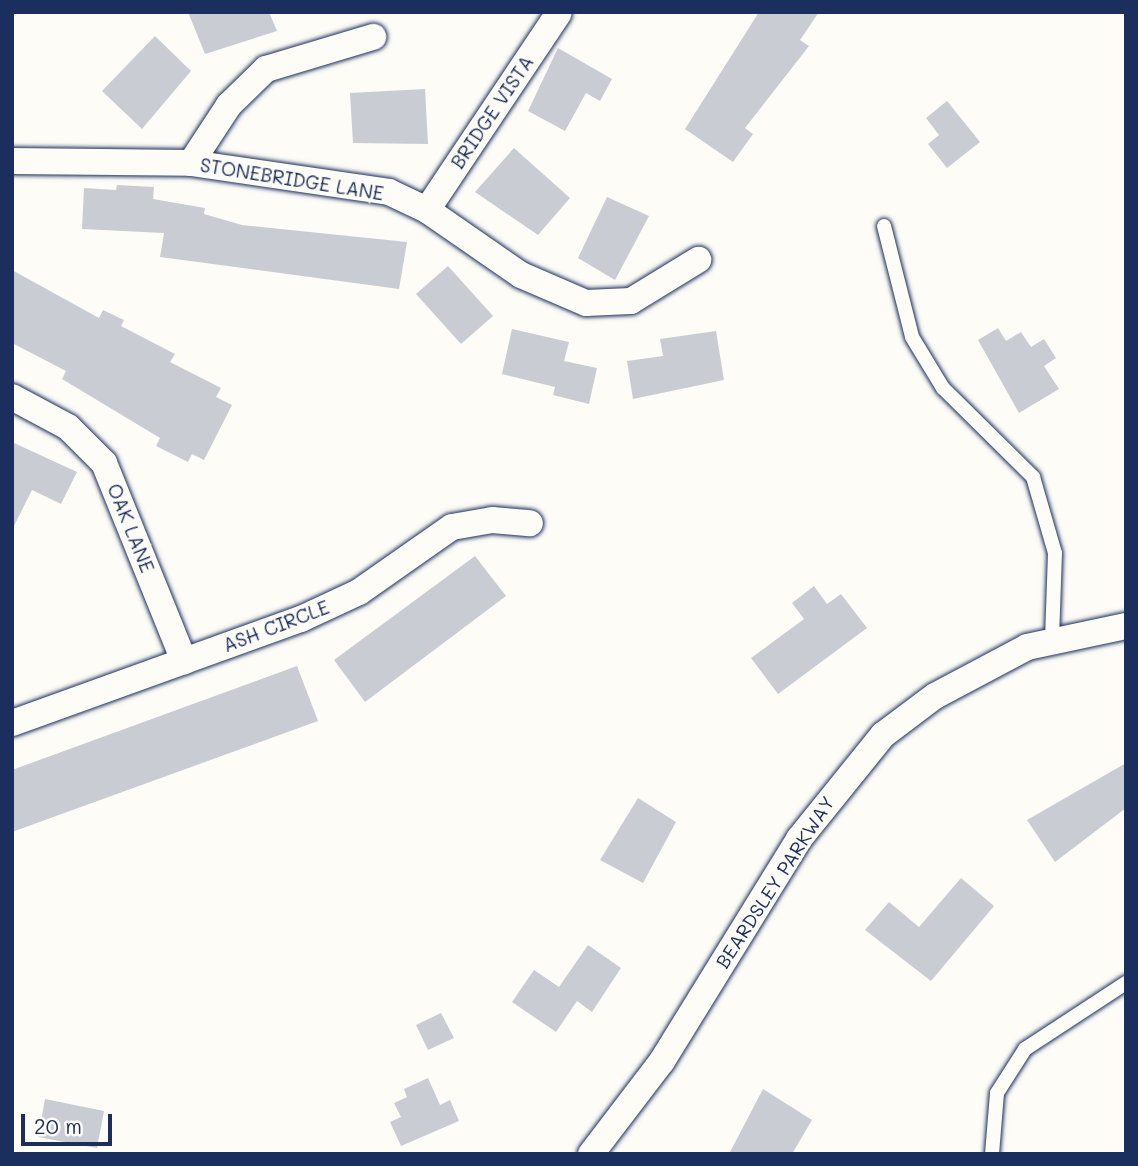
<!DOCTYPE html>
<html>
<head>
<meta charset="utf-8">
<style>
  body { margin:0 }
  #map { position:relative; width:1138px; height:1166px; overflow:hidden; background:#fdfcf7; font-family:Mali,sans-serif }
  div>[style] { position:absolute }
  .building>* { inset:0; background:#c9ccd3 }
  .roads { filter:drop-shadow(0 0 2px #1b2f5e) drop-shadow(0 0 2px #1b2f5e) }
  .service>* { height:14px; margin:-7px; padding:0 7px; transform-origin:7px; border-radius:7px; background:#fdfcf7 }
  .minor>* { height:26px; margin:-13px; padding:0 13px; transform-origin:13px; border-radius:13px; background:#fdfcf7 }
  span { translate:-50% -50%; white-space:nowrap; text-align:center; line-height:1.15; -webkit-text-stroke:6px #fdfcf7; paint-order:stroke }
  .street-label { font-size:19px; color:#1b2f5e }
  .frame { position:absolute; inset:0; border:14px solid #1b2f5e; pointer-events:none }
  .scale { position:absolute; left:21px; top:1114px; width:91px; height:32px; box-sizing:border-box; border:4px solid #1b2f5e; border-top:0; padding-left:9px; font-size:21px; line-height:24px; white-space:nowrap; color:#1b2f5e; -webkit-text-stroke:5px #fdfcf7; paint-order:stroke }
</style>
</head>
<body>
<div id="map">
  <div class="building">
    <div style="clip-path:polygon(188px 12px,269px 12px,277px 31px,205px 54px)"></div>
    <div style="clip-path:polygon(759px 12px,819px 12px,800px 40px,809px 46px,745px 128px,753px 134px,733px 162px,685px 129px)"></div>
    <div style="clip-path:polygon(155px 36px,191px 71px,142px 129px,102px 91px)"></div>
    <div style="clip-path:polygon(558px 48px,612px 79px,600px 101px,586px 93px,565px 131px,528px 111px)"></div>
    <div style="clip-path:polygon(425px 89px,428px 144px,353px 143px,350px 93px)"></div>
    <div style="clip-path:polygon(947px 101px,980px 142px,947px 168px,928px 144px,939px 135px,926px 118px)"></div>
    <div style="clip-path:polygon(514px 148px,570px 198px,538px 235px,475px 192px)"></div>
    <div style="clip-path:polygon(117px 185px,154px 187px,153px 199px,205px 208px,204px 214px,242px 225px,407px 242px,399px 289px,160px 257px,164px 233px,82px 229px,84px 188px,116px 190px)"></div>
    <div style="clip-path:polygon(607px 197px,649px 216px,615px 280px,578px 258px)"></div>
    <div style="clip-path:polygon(448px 266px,493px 316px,461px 344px,416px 294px)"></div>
    <div style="clip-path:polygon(12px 270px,99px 318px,103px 310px,124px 320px,121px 326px,175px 354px,170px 362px,221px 388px,216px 397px,232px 405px,204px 460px,192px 454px,188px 462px,156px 446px,160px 438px,62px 379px,66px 371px,12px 343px)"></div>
    <div style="clip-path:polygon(998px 328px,1006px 341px,1021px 332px,1031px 347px,1044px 339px,1056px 358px,1044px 366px,1059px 389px,1019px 413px,978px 340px)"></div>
    <div style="clip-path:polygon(512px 329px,569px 342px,564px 361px,597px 368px,589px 404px,553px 395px,555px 387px,502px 374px)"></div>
    <div style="clip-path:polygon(716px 331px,724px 380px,633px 399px,627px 361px,663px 356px,660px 339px)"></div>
    <div style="clip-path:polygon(12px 442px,77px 472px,61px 504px,32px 490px,12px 530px)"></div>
    <div style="clip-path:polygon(475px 556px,506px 596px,365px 702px,334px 660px)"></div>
    <div style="clip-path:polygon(814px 586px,827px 604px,841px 594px,867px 628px,778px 694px,751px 658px,804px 619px,792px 603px)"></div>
    <div style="clip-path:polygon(297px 666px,318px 721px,12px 832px,12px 770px)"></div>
    <div style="clip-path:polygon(1126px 763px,1126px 808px,1055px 862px,1027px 820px)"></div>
    <div style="clip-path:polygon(638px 798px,676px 822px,643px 883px,600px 860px)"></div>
    <div style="clip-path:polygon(961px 878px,994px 906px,931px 981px,865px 930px,889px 902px,919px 927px)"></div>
    <div style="clip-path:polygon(588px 945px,621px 968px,592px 1012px,577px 1001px,556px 1032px,512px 1002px,534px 970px,559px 987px)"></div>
    <div style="clip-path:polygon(441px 1013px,454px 1038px,428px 1050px,416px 1025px)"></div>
    <div style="clip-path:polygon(428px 1078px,440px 1105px,450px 1100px,459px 1121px,401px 1146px,390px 1122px,401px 1117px,394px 1103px,407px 1097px,404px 1089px)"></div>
    <div style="clip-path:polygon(763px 1089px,812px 1120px,792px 1154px,729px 1154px)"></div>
    <div style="clip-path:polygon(45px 1099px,104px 1111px,97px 1148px,38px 1137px)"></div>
  </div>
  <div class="roads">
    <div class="service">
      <div style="left:884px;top:226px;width:114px;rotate:75.8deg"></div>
      <div style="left:912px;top:337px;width:60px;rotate:58.7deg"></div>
      <div style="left:943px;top:388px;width:127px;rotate:44.7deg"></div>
      <div style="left:1033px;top:477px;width:79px;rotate:73.9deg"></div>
      <div style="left:1055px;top:553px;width:87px;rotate:92deg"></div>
      <div style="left:992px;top:1154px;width:61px;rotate:-85.3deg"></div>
      <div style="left:997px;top:1093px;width:52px;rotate:-57.5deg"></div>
      <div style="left:1025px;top:1049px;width:121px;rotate:-33.2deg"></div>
    </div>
    <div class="minor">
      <div style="left:12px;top:161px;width:179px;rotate:0.6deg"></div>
      <div style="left:191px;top:163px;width:200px;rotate:8.3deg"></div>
      <div style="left:389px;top:192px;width:42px;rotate:25.3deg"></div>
      <div style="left:427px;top:210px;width:114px;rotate:34.7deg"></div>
      <div style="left:521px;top:275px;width:71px;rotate:23.3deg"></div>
      <div style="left:586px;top:303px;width:45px;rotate:-2.5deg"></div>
      <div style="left:631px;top:301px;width:79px;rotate:-31.5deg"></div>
      <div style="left:191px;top:163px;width:69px;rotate:-56.8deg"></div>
      <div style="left:229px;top:105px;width:52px;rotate:-44.2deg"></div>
      <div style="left:266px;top:69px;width:112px;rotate:-16.7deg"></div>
      <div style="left:427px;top:210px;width:236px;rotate:-56.2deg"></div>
      <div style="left:12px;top:397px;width:64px;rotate:28.2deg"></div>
      <div style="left:68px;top:427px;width:51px;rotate:45deg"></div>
      <div style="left:104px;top:463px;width:214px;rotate:68deg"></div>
      <div style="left:12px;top:723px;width:307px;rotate:-19.8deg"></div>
      <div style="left:301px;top:619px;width:64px;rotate:-25deg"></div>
      <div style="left:359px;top:592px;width:113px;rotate:-35deg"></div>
      <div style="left:452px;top:527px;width:41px;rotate:-9.9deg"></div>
      <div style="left:492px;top:520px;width:38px;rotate:5deg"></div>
      <div style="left:591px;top:1154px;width:117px;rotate:-52.6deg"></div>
      <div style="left:662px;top:1061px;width:261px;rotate:-58.3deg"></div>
      <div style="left:799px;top:839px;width:134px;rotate:-51.1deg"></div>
      <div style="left:883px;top:735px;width:65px;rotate:-36.9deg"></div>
      <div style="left:935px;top:696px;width:104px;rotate:-28deg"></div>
      <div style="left:1027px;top:647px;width:101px;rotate:-12deg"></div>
    </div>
  </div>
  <div class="street-label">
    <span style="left:492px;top:112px;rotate:-56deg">BRIDGE VISTA</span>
    <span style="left:292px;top:179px;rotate:9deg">STONEBRIDGE LANE</span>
    <span style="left:131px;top:528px;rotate:68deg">OAK LANE</span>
    <span style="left:276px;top:626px;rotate:-21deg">ASH CIRCLE</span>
    <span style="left:775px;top:882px;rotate:-57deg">BEARDSLEY PARKWAY</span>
  </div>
  <div class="frame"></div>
  <div class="scale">20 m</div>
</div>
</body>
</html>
